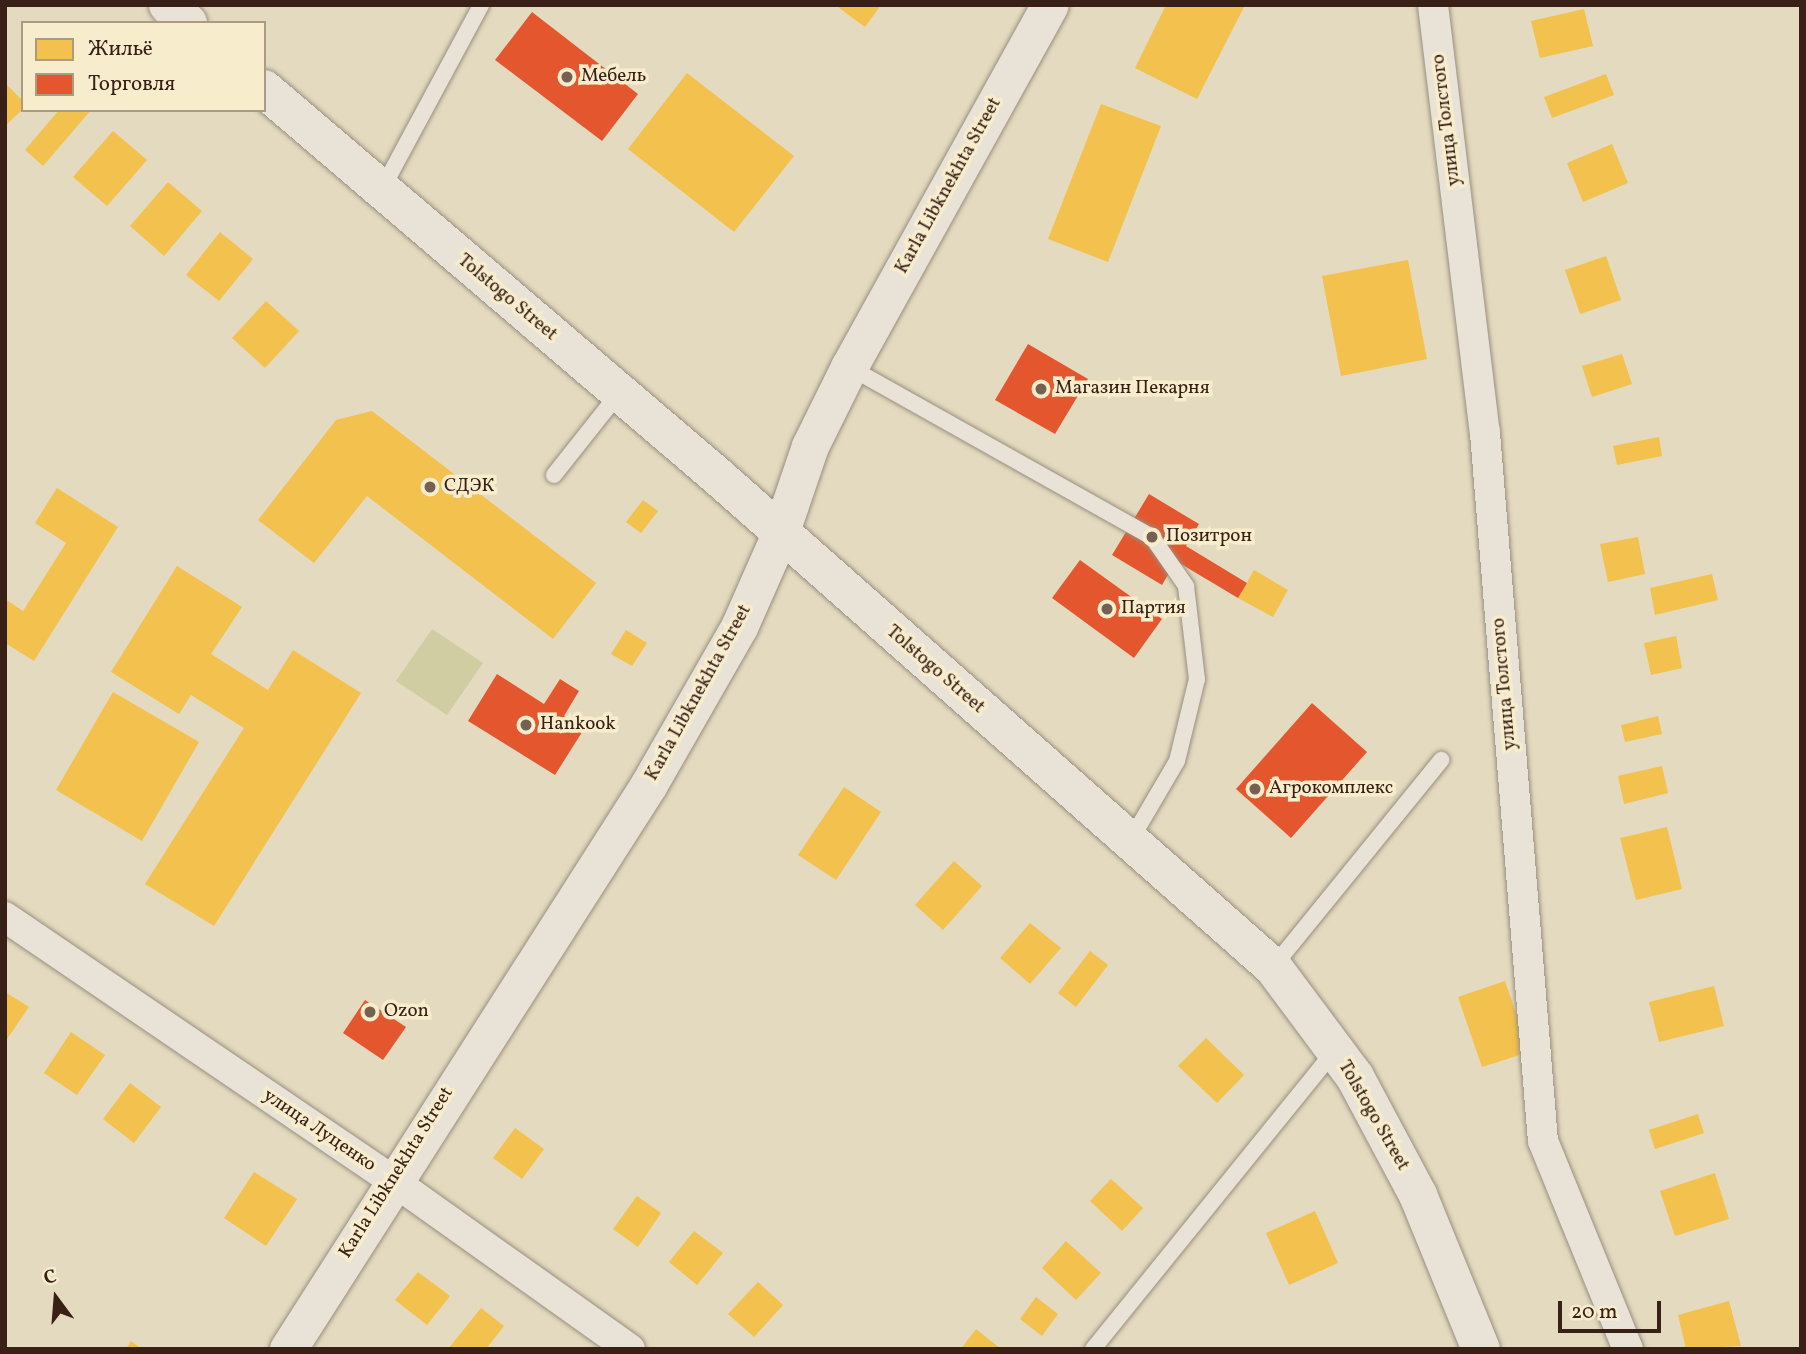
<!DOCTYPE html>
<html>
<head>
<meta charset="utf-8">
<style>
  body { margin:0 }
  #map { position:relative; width:1806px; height:1354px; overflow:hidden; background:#e4dabf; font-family:Vollkorn,serif }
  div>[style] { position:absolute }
  .green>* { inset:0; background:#cfcda1 }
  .homes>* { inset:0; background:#f2c14e }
  .shops>* { inset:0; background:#e4572e }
  .roads { filter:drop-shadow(0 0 2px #988f7f) drop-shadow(0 0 2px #988f7f) }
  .service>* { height:16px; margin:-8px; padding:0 8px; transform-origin:8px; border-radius:8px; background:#e8e3d6 }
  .minor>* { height:30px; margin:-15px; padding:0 15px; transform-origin:15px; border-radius:15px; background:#e8e3d6 }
  .tertiary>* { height:37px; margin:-18.5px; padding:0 18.5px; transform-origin:18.5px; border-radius:18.5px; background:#e8e3d6 }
  .secondary>* { height:38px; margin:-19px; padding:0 19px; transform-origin:19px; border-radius:19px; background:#e8e3d6 }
  .dots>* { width:19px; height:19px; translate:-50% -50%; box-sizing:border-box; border:4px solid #f7eccc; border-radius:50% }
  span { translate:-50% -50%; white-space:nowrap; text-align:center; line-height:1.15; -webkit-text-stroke:7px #f7eccc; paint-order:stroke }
  .poi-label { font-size:19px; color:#382017 }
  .left { translate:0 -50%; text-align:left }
  .street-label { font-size:19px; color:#382017 }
  .frame { position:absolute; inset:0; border:7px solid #382017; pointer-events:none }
  .legend { position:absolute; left:21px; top:21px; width:245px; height:91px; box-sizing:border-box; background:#f7eccc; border:2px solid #ab9a84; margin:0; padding:9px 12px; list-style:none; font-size:21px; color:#382017 }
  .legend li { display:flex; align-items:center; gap:14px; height:35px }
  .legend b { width:35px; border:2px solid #ab9a84 }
  .north { position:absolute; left:21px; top:1263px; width:70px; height:70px; -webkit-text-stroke:5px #f7eccc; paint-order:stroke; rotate:344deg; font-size:19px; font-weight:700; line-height:28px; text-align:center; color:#382017 }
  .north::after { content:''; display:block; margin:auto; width:24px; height:32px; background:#382017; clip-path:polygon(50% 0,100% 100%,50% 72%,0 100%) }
  .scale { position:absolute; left:1558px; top:1301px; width:103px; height:32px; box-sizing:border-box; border:4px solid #382017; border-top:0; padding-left:9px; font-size:21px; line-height:24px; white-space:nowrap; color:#382017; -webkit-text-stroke:5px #f7eccc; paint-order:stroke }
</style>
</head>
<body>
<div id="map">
  <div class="green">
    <div style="clip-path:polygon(432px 629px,483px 663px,447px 715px,396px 681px)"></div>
  </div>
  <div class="homes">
    <div style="clip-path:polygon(835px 5px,881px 5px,865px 27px)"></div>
    <div style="clip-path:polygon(1166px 5px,1245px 5px,1197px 99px,1135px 68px)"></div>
    <div style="clip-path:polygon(1584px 9px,1593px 46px,1540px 58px,1531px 21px)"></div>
    <div style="clip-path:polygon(687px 73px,794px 156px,734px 232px,628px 149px)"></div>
    <div style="clip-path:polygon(1606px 74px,1614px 95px,1552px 118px,1544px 97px)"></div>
    <div style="clip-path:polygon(5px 83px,23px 101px,23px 109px,5px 126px)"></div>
    <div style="clip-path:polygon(1101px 104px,1161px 126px,1108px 262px,1048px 239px)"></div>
    <div style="clip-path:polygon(59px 110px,91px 110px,43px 166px,25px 150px)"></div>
    <div style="clip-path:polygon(113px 131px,147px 160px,107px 206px,73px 177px)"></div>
    <div style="clip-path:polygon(1612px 144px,1628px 183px,1583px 202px,1567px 163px)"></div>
    <div style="clip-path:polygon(168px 182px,202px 211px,164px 256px,130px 226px)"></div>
    <div style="clip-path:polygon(220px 232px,253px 259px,219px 301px,186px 275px)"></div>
    <div style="clip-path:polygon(1606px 256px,1621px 300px,1580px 314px,1565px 270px)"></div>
    <div style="clip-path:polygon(1408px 260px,1427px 359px,1341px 376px,1322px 276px)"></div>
    <div style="clip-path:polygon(266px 301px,299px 331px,265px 368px,232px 338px)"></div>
    <div style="clip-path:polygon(1622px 354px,1632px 384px,1592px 397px,1582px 366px)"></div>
    <div style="clip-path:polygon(372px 411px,596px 583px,553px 639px,367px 496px,314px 563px,258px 520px,336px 420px)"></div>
    <div style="clip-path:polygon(1659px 437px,1662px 456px,1617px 465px,1613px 446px)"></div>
    <div style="clip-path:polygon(57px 488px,118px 527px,34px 661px,5px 643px,5px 599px,23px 611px,66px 543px,35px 523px)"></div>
    <div style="clip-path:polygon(643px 500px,658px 511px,641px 533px,626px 522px)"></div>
    <div style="clip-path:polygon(1638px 537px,1645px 574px,1608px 582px,1600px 544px)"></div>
    <div style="clip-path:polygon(177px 566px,242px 607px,211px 654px,268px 690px,293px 650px,361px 693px,214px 926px,145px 884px,244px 728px,191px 695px,179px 714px,111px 672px)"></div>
    <div style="clip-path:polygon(1254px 570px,1288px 590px,1273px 617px,1238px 598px)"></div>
    <div style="clip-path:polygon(1712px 574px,1718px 600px,1655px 615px,1650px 588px)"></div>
    <div style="clip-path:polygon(626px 630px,647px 643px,632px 666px,611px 654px)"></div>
    <div style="clip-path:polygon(1676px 636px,1682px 668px,1651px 675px,1644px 643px)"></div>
    <div style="clip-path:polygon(113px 692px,199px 742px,142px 841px,56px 790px)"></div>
    <div style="clip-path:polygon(1658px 716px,1662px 734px,1625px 742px,1621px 725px)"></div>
    <div style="clip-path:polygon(1662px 766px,1668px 793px,1624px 804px,1618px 776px)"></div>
    <div style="clip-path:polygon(844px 787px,881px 812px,836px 880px,798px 855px)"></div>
    <div style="clip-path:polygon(1667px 827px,1682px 889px,1636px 900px,1620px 838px)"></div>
    <div style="clip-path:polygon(954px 861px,982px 886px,943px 930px,915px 905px)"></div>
    <div style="clip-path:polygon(1030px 923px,1061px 948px,1030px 984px,1000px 958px)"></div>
    <div style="clip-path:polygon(1090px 951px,1108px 965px,1076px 1007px,1058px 993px)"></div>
    <div style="clip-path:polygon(1505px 981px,1529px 1052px,1482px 1067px,1458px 997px)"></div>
    <div style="clip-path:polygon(1714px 986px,1724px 1026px,1659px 1042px,1649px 1002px)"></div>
    <div style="clip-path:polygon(5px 992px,29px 1007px,5px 1042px)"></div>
    <div style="clip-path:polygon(71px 1032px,105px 1055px,77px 1095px,44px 1073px)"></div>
    <div style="clip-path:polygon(1206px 1038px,1244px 1075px,1217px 1103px,1178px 1066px)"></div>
    <div style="clip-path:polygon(130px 1083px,161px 1107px,134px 1143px,103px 1119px)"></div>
    <div style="clip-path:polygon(1698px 1114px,1704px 1133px,1655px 1149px,1649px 1130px)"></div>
    <div style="clip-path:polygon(515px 1128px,544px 1149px,522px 1179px,493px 1158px)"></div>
    <div style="clip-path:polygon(254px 1172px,297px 1199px,266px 1246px,224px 1218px)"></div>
    <div style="clip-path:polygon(1715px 1173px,1729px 1219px,1675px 1236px,1660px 1191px)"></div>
    <div style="clip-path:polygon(1111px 1179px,1143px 1208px,1122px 1231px,1090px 1201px)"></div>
    <div style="clip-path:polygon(637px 1196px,661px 1213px,638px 1247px,613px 1229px)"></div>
    <div style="clip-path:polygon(1315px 1211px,1338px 1263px,1289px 1285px,1266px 1233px)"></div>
    <div style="clip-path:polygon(694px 1231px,723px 1253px,697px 1285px,669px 1262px)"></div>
    <div style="clip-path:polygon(1066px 1241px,1101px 1273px,1076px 1300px,1042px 1268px)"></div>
    <div style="clip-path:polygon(418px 1272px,450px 1296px,427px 1325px,395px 1300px)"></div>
    <div style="clip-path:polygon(758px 1282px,783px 1305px,754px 1337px,728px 1314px)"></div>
    <div style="clip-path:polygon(1036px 1297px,1058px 1314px,1042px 1336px,1020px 1319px)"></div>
    <div style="clip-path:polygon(1729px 1301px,1741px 1346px,1686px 1349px,1678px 1315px)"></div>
    <div style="clip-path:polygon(481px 1308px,504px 1326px,486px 1349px,448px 1349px)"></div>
    <div style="clip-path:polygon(976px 1329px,1001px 1349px,961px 1349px)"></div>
    <div style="clip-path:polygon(131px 1341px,142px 1349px,126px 1349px)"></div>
  </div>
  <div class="shops">
    <div style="clip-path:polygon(532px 12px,638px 94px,602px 141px,495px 60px)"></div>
    <div style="clip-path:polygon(1028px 344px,1088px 379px,1055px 434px,995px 400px)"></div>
    <div style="clip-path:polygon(1149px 494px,1199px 524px,1186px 546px,1247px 583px,1238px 598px,1176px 561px,1162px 585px,1112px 555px)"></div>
    <div style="clip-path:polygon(1080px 560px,1162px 619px,1134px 658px,1052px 598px)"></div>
    <div style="clip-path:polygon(497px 674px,544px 704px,560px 679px,579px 691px,564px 716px,584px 729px,555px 775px,468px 721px)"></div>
    <div style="clip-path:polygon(1312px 703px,1367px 752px,1291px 838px,1236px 789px)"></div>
    <div style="clip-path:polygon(365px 1000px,406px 1027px,383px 1060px,343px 1033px)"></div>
  </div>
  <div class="roads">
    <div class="service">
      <div style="left:381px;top:191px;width:211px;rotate:-61.7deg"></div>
      <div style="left:849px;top:367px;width:347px;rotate:29.3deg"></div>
      <div style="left:1152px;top:537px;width:60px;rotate:55.2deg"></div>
      <div style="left:1186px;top:586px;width:94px;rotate:83.3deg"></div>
      <div style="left:1197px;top:679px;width:84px;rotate:103.7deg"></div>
      <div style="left:1177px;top:761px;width:93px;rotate:120.4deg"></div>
      <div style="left:554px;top:475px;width:105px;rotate:-51.6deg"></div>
      <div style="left:1273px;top:967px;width:267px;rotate:-50.9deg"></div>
      <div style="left:1093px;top:1349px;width:385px;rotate:-51deg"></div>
    </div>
    <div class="minor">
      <div style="left:1433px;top:5px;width:431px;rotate:83.1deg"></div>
      <div style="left:1485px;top:433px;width:710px;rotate:85.32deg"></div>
      <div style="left:1543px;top:1141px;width:225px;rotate:67.8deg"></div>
      <div style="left:5px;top:917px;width:468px;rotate:34.2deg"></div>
      <div style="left:392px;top:1180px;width:292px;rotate:35.4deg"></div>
    </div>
    <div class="tertiary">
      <div style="left:288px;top:1349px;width:670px;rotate:-57.42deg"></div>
      <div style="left:649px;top:784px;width:181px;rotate:-60.2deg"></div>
      <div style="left:739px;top:627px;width:102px;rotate:-66.2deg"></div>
      <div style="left:780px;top:534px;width:93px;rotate:-71.2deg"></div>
      <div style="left:810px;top:446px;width:88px;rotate:-63.7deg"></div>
      <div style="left:849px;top:367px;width:414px;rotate:-61deg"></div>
    </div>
    <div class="secondary">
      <div style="left:168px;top:5px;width:27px;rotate:42deg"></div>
      <div style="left:264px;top:89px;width:593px;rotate:40.49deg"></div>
      <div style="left:715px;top:474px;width:745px;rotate:41.46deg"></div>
      <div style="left:1273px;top:967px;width:137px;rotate:53.3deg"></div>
      <div style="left:1355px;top:1077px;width:134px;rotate:61.9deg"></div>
      <div style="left:1418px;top:1195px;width:166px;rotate:67.8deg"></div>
    </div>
  </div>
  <div class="dots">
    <div style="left:567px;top:77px;background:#746152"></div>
    <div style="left:1041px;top:389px;background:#746152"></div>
    <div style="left:430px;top:487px;background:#746152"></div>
    <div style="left:1152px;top:537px;background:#746152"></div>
    <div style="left:1107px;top:609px;background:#746152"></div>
    <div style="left:526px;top:725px;background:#746152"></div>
    <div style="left:1255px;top:789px;background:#746152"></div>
    <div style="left:370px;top:1012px;background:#746152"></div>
  </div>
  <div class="poi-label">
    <span class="left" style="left:581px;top:77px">Мебель</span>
    <span class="left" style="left:1055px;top:389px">Магазин Пекарня</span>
    <span class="left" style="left:444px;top:487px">СДЭК</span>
    <span class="left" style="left:1166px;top:537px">Позитрон</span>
    <span class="left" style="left:1121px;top:609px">Партия</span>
    <span class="left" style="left:540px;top:725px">Hankook</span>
    <span class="left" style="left:1269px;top:789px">Агрокомплекс</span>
    <span class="left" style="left:384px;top:1012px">Ozon</span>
  </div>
  <div class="street-label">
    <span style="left:1447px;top:120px;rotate:-97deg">улица Толстого</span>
    <span style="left:949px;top:186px;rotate:-61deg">Karla Libknekhta Street</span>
    <span style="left:507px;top:298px;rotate:40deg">Tolstogo Street</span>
    <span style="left:935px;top:670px;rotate:41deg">Tolstogo Street</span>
    <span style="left:1505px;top:684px;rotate:-95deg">улица Толстого</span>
    <span style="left:699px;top:693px;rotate:-61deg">Karla Libknekhta Street</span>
    <span style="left:1373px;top:1116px;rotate:60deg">Tolstogo Street</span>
    <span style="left:319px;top:1131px;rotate:34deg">улица Луценко</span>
    <span style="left:397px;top:1173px;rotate:-58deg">Karla Libknekhta Street</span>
  </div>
  <div class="frame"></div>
  <ul class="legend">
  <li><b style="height:19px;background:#f2c14e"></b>Жильё</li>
  <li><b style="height:19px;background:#e4572e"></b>Торговля</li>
  </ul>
  <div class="north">С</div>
  <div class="scale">20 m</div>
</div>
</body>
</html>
